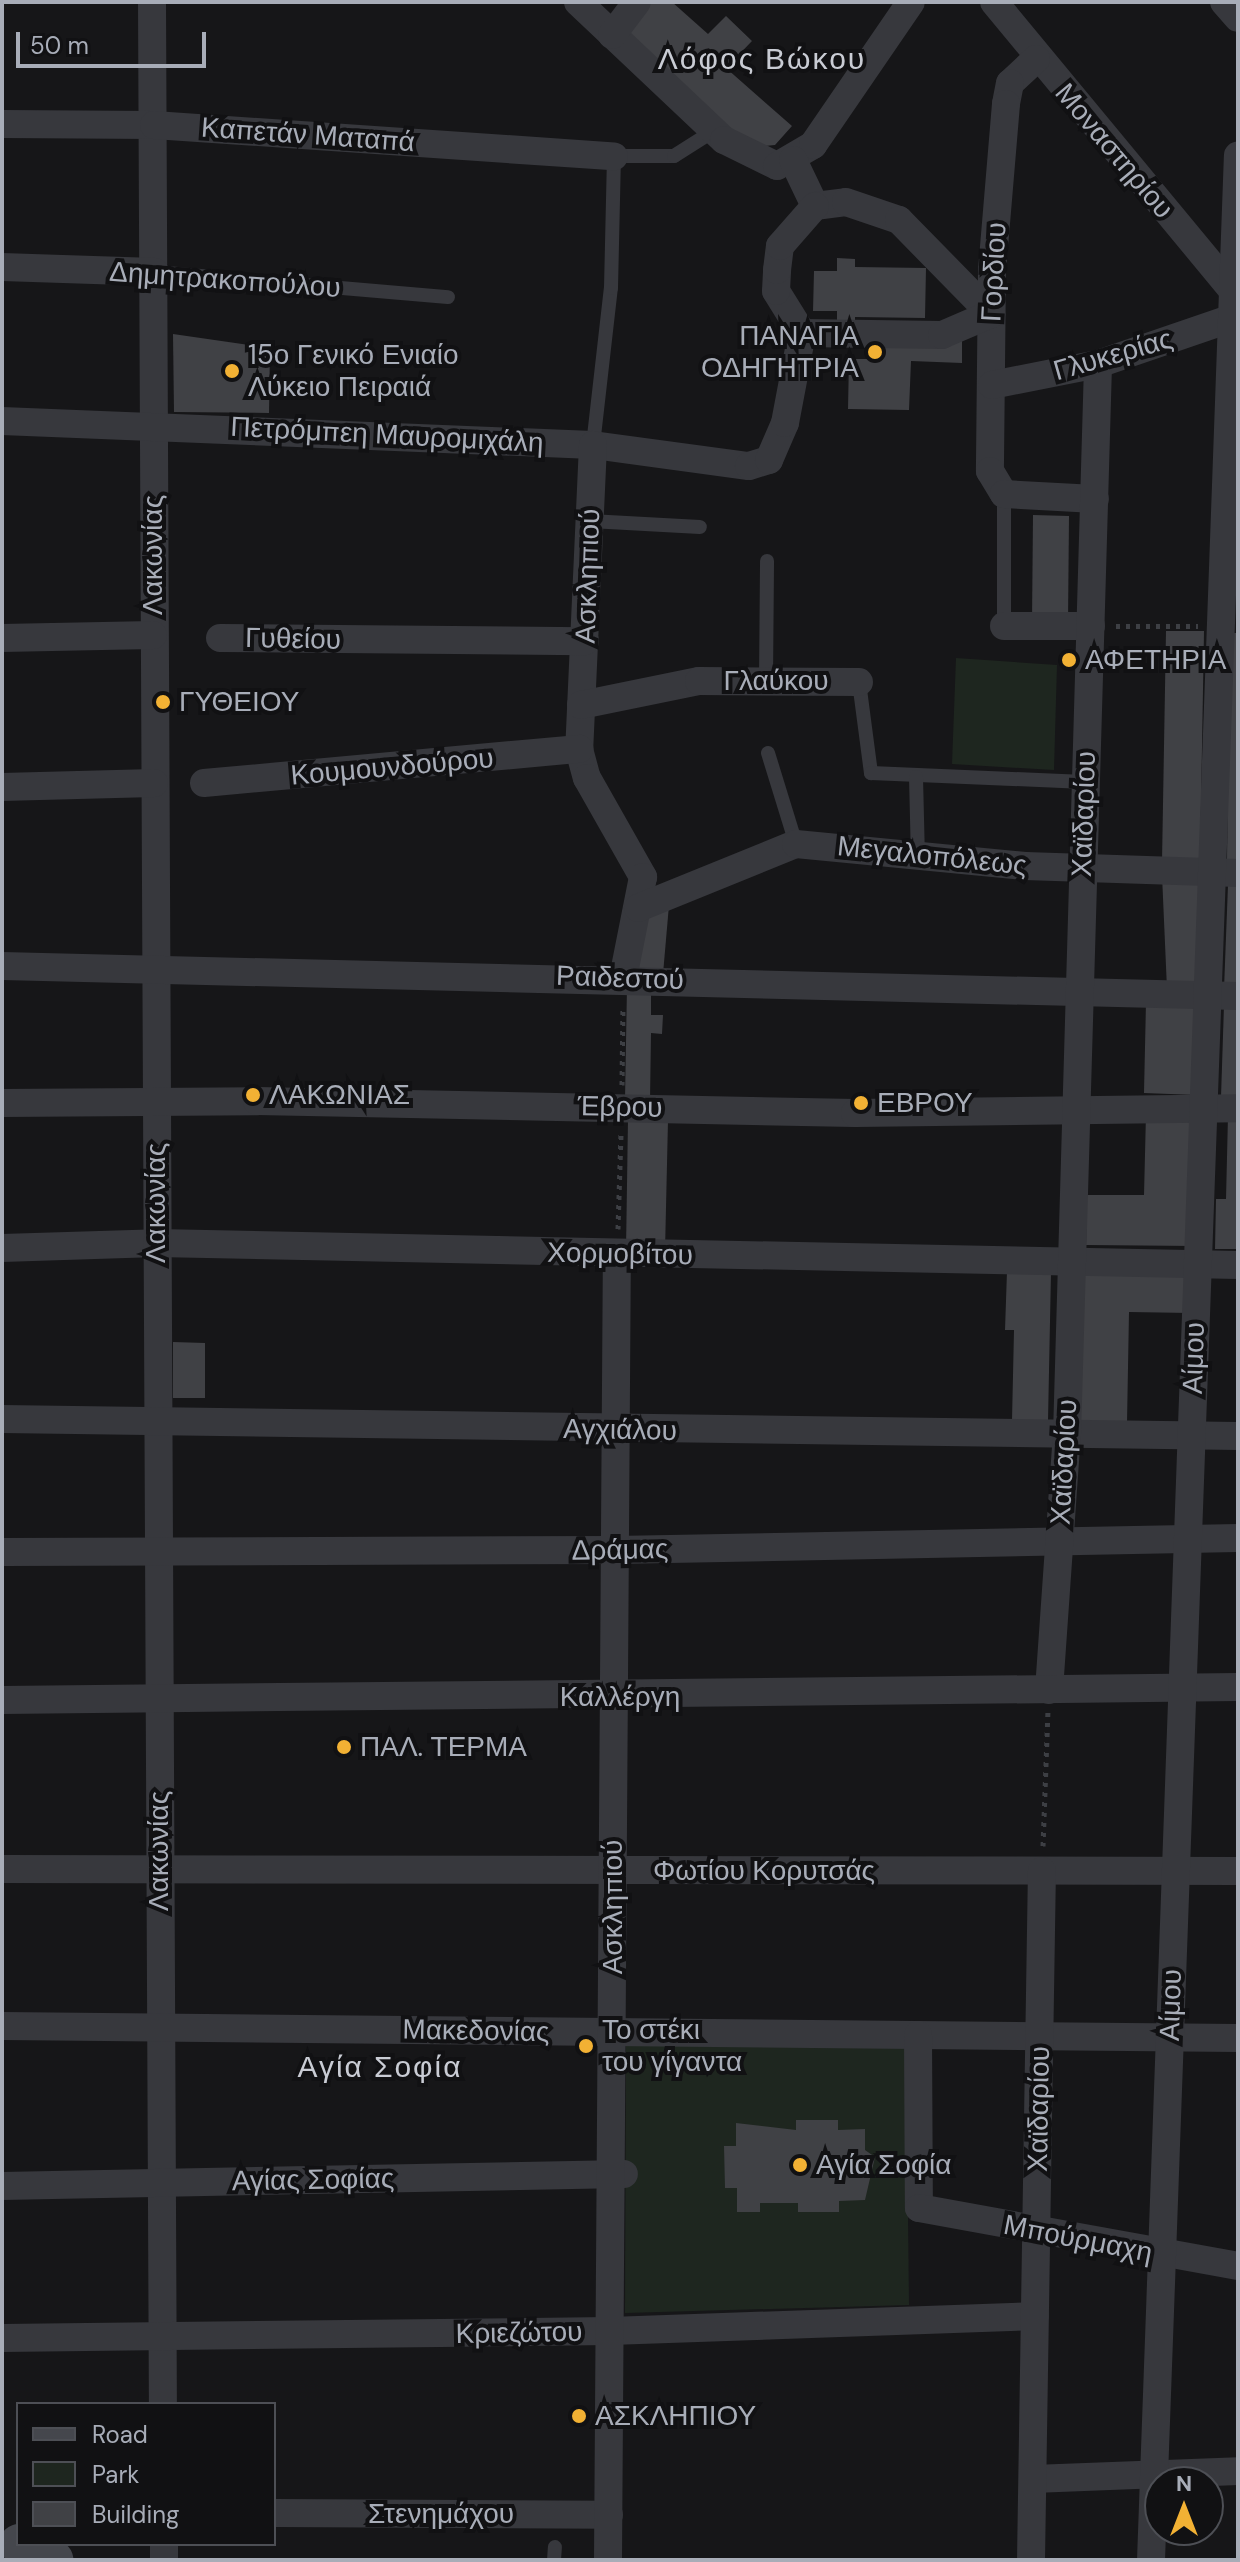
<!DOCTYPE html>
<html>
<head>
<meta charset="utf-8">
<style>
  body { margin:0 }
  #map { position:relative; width:1240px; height:2562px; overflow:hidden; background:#161618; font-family:"DM Sans",sans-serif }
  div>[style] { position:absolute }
  .green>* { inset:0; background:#1e261f }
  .building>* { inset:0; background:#404145 }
  .path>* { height:5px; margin-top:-2.5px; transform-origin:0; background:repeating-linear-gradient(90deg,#3d3f44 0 4px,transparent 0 10px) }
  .lane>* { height:14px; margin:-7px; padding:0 7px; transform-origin:7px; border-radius:7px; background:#37383d }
  .street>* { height:28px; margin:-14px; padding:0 14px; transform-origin:14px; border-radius:14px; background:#37383d }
  .secondary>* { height:40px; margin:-20px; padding:0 20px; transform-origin:20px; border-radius:20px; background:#45474d }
  .dots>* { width:22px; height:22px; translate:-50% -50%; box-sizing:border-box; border:4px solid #111113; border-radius:50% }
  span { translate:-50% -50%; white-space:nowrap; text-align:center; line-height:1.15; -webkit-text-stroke:8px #111113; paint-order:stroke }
  .street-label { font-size:28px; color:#a8adb8 }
  .poi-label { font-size:28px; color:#a8adb8 }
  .right { translate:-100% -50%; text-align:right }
  .left { translate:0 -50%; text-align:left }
  .neighbourhood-label { font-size:30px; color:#c9ccd4; letter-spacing:2px }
  .frame { position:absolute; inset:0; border:4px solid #a8adb8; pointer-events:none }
  .legend { position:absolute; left:16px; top:2402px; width:260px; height:144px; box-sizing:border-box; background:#111113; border:2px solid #4d4f55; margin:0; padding:10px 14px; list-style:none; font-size:24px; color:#a8adb8 }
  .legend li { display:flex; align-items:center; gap:16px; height:40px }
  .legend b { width:40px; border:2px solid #4d4f55 }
  .north { position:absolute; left:1144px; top:2466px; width:80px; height:80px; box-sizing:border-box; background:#111113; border:2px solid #4d4f55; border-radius:50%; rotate:0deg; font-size:22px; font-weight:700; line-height:32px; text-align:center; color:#a8adb8 }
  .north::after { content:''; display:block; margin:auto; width:28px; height:36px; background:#f2b134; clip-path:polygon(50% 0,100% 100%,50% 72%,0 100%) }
  .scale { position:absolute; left:16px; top:32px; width:190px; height:36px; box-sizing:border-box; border:4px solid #a8adb8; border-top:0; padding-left:10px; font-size:24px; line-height:28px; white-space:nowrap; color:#a8adb8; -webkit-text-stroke:6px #111113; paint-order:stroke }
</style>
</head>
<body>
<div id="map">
  <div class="green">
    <div style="clip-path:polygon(956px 658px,1057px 665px,1054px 770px,952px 764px)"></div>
    <div style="clip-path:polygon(626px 2039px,906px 2040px,909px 2305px,625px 2313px)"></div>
  </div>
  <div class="building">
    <div style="clip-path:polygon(651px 2px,672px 2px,708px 34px,726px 16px,752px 41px,726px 68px,792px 126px,775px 145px,745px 148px,626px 37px)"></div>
    <div style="clip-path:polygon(837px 258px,855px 259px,855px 267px,926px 268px,925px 318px,855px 317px,855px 325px,837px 324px,837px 311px,813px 311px,814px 271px,837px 271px)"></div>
    <div style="clip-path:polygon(173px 334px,270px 348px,269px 413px,174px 412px)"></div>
    <div style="clip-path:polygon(883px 340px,962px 341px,962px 363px,911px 361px,909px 410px,848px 409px,849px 359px,883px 359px)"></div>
    <div style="clip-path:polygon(1033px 515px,1069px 516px,1068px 622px,1032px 622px)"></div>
    <div style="clip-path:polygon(1166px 631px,1204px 631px,1200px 863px,1162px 862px)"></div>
    <div style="clip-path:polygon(1230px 633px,1238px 633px,1238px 860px,1227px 860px)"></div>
    <div style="clip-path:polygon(1162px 875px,1199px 876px,1197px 990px,1167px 989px)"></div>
    <div style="clip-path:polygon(1228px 885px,1238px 885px,1238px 990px,1224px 989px)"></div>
    <div style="clip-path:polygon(669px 905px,663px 974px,632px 973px,641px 918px)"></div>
    <div style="clip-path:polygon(627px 986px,651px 987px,651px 1015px,663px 1015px,662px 1034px,651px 1033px,650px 1101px,625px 1100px)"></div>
    <div style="clip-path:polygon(1146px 1002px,1199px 1003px,1196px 1095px,1144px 1093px)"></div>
    <div style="clip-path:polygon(1224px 1005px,1238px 1006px,1238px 1097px,1221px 1097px)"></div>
    <div style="clip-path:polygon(1146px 1113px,1197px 1114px,1195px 1246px,1086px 1245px,1087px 1195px,1144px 1195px)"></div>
    <div style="clip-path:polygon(1228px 1115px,1238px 1115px,1238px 1249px,1215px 1249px,1216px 1199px,1226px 1199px)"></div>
    <div style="clip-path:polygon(628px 1119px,668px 1120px,665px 1251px,626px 1250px)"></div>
    <div style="clip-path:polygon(1007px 1271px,1051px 1272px,1048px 1421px,1012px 1420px,1014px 1330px,1005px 1330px)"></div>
    <div style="clip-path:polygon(1082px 1272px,1191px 1274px,1191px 1313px,1129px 1312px,1127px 1423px,1080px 1421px)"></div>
    <div style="clip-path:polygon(173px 1342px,205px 1343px,205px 1398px,173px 1398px)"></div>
    <div style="clip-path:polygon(796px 2120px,838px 2120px,838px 2130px,865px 2129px,865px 2150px,875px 2157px,865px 2200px,839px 2201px,839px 2212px,798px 2212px,798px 2203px,760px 2203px,760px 2212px,737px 2212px,737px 2188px,725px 2188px,724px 2146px,736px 2146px,736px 2123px,796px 2130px)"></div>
  </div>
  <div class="path">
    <div style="left:1116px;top:626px;width:82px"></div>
    <div style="left:622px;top:1085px;width:78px;rotate:-89.3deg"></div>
    <div style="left:618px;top:1229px;width:98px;rotate:-88.2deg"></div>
    <div style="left:1043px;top:1846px;width:134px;rotate:-87.9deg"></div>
  </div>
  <div class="lane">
    <div style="left:155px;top:272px;width:294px;rotate:4.9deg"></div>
    <div style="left:593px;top:445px;width:158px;rotate:-83.5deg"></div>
    <div style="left:611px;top:288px;width:132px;rotate:-88.7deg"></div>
    <div style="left:614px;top:156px;width:60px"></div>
    <div style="left:674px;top:156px;width:49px;rotate:-32.4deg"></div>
    <div style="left:1004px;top:494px;width:132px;rotate:90deg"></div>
    <div style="left:590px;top:521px;width:110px;rotate:3.1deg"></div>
    <div style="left:766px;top:680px;width:119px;rotate:-89.5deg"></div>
    <div style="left:859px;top:682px;width:92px;rotate:82.5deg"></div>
    <div style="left:871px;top:773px;width:214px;rotate:2.4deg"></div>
    <div style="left:768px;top:753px;width:95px;rotate:72.9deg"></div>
    <div style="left:916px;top:777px;width:81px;rotate:88.6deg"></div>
    <div style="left:554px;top:2560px;width:13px;rotate:-86deg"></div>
  </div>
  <div class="street">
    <div style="left:152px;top:2px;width:2402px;rotate:89.74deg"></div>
    <div style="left:578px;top:2px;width:201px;rotate:43.4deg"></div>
    <div style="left:724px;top:140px;width:59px;rotate:26.1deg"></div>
    <div style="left:777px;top:166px;width:42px;rotate:-30.3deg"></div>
    <div style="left:813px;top:145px;width:173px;rotate:-55.6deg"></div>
    <div style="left:994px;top:2px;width:383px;rotate:50.4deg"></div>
    <div style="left:1224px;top:2px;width:21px;rotate:49deg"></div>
    <div style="left:612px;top:35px;width:41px;rotate:-52.9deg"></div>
    <div style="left:1036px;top:59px;width:35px;rotate:137deg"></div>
    <div style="left:1010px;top:83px;width:21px;rotate:101deg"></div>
    <div style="left:1006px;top:104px;width:167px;rotate:94.8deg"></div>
    <div style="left:992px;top:270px;width:201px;rotate:90.6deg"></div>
    <div style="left:990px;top:471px;width:27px;rotate:59deg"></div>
    <div style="left:1004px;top:494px;width:91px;rotate:3.1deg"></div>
    <div style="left:2px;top:124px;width:152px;rotate:0.4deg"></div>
    <div style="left:154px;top:125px;width:461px;rotate:3.9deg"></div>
    <div style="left:793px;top:160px;width:51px;rotate:64.4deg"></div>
    <div style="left:815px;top:206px;width:31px;rotate:-7deg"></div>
    <div style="left:846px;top:202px;width:56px;rotate:18.8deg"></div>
    <div style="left:899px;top:220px;width:132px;rotate:45.6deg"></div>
    <div style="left:2px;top:267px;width:153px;rotate:1.9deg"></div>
    <div style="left:802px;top:333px;width:140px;rotate:0.8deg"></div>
    <div style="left:942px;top:335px;width:53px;rotate:-23.2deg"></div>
    <div style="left:992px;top:385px;width:108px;rotate:-11.2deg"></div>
    <div style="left:1098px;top:364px;width:142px;rotate:-18.9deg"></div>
    <div style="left:2px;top:421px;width:591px;rotate:2.33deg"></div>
    <div style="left:593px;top:445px;width:157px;rotate:7.7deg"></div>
    <div style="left:749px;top:466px;width:21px;rotate:-17deg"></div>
    <div style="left:769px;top:460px;width:40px;rotate:-66.6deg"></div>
    <div style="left:785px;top:423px;width:92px;rotate:-79.3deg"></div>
    <div style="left:802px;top:333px;width:49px;rotate:-121.8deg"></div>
    <div style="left:776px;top:291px;width:21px;rotate:-87deg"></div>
    <div style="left:777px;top:270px;width:24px;rotate:-83deg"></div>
    <div style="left:780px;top:246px;width:53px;rotate:-48.8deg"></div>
    <div style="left:593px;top:445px;width:304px;rotate:92.6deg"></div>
    <div style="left:579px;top:749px;width:30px;rotate:75deg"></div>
    <div style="left:587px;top:778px;width:114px;rotate:60.5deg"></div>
    <div style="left:643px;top:877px;width:103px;rotate:101.2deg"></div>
    <div style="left:1004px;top:626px;width:87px"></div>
    <div style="left:2px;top:638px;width:151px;rotate:-1.1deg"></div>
    <div style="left:220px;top:638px;width:365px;rotate:0.5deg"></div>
    <div style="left:581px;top:705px;width:120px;rotate:-11.5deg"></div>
    <div style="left:699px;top:681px;width:160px;rotate:0.4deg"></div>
    <div style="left:204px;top:783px;width:377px;rotate:-5.2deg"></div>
    <div style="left:2px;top:787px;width:152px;rotate:-1.5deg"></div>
    <div style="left:638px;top:908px;width:170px;rotate:-22.1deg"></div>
    <div style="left:796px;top:844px;width:230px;rotate:5.5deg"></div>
    <div style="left:1025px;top:866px;width:213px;rotate:1.9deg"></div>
    <div style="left:2px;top:966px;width:1236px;rotate:1.39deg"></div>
    <div style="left:2px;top:1103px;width:255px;rotate:-0.4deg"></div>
    <div style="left:257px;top:1101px;width:598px;rotate:1.15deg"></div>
    <div style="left:855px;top:1113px;width:383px;rotate:-0.7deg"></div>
    <div style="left:2px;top:1248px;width:155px;rotate:-1.8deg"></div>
    <div style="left:157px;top:1243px;width:1081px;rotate:1.17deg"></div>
    <div style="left:2px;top:1419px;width:1236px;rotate:0.79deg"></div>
    <div style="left:2px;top:1552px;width:613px;rotate:-0.19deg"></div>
    <div style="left:615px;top:1550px;width:623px;rotate:-1.1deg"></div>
    <div style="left:1049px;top:1690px;width:256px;rotate:-86deg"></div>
    <div style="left:1067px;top:1435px;width:1071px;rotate:-88.34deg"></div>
    <div style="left:2px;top:1700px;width:1236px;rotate:-0.6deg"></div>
    <div style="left:2px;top:1869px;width:1236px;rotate:0.09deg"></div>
    <div style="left:2px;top:2026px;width:1236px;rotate:0.56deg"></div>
    <div style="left:918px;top:2035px;width:173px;rotate:89.7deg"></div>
    <div style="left:919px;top:2208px;width:324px;rotate:10.3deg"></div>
    <div style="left:2px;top:2186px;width:622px;rotate:-1.11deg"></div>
    <div style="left:2px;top:2338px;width:608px;rotate:-0.66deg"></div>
    <div style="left:610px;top:2331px;width:425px;rotate:-2deg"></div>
    <div style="left:1033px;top:2479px;width:205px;rotate:-2.2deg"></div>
    <div style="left:274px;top:2513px;width:335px;rotate:0.3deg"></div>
    <div style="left:164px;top:2544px;width:16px;rotate:90deg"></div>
    <div style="left:608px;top:2560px;width:1306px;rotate:-89.61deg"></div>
    <div style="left:1031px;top:2560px;width:689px;rotate:-89.09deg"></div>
    <div style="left:1151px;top:2560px;width:2406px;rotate:-87.93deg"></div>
  </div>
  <div class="secondary">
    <div style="left:19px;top:2544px;width:38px;rotate:25deg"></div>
  </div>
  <div class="dots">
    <div style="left:875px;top:352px;background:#f2b134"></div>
    <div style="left:232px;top:371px;background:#f2b134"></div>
    <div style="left:1069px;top:660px;background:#f2b134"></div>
    <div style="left:163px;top:702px;background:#f2b134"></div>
    <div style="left:253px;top:1095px;background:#f2b134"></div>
    <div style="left:861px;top:1103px;background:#f2b134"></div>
    <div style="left:344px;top:1747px;background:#f2b134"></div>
    <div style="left:586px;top:2046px;background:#f2b134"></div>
    <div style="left:800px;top:2165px;background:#f2b134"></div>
    <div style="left:579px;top:2416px;background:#f2b134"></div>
  </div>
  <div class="street-label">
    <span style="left:308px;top:135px;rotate:4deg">Καπετάν Ματαπά</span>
    <span style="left:1114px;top:151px;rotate:50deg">Μοναστηρίου</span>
    <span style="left:994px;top:272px;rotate:-87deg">Γορδίου</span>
    <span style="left:225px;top:280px;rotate:4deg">Δημητρακοπούλου</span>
    <span style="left:1113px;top:355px;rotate:-16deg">Γλυκερίας</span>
    <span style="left:387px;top:435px;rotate:3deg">Πετρόμπεη Μαυρομιχάλη</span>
    <span style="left:153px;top:555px;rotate:-90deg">Λακωνίας</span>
    <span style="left:588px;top:576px;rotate:-88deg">Ασκληπιού</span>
    <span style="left:293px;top:639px;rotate:1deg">Γυθείου</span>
    <span style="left:776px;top:681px">Γλαύκου</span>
    <span style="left:392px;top:767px;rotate:-5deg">Κουμουνδούρου</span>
    <span style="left:1084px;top:814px;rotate:-88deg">Χαϊδαρίου</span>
    <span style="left:932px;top:856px;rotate:6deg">Μεγαλοπόλεως</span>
    <span style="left:620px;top:978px;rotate:2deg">Ραιδεστού</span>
    <span style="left:620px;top:1107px;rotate:1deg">Έβρου</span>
    <span style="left:156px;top:1203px;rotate:-90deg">Λακωνίας</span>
    <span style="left:620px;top:1254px;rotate:1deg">Χορμοβίτου</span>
    <span style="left:1194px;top:1358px;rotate:-88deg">Αίμου</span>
    <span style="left:620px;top:1430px;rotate:1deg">Αγχιάλου</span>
    <span style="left:1064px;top:1462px;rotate:-87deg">Χαϊδαρίου</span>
    <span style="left:620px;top:1550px;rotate:-1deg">Δράμας</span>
    <span style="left:620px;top:1697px">Καλλέργη</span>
    <span style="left:159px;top:1851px;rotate:-90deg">Λακωνίας</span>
    <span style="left:764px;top:1871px">Φωτίου Κορυτσάς</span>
    <span style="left:613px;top:1907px;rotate:-90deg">Ασκληπιού</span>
    <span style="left:1171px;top:2005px;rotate:-88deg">Αίμου</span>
    <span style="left:476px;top:2031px;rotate:1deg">Μακεδονίας</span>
    <span style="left:1039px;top:2109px;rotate:-89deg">Χαϊδαρίου</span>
    <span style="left:313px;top:2180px;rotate:-1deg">Αγίας Σοφίας</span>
    <span style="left:1078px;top:2239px;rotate:11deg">Μπούρμαχη</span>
    <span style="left:519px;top:2333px;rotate:-1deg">Κριεζώτου</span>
    <span style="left:441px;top:2514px">Στενημάχου</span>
  </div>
  <div class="poi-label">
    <span class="right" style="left:859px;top:352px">ΠΑΝΑΓΙΑ<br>ΟΔΗΓΗΤΡΙΑ</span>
    <span class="left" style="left:248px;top:371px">15ο Γενικό Ενιαίο<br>Λύκειο Πειραιά</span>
    <span class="left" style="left:1085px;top:660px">ΑΦΕΤΗΡΙΑ</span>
    <span class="left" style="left:179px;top:702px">ΓΥΘΕΙΟΥ</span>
    <span class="left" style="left:269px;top:1095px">ΛΑΚΩΝΙΑΣ</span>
    <span class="left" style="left:877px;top:1103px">ΕΒΡΟΥ</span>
    <span class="left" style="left:360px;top:1747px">ΠΑΛ. ΤΕΡΜΑ</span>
    <span class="left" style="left:602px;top:2046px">Το στέκι<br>του γίγαντα</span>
    <span class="left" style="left:816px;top:2165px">Αγία Σοφία</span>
    <span class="left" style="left:595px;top:2416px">ΑΣΚΛΗΠΙΟΥ</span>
  </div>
  <div class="neighbourhood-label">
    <span style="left:762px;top:59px">Λόφος Βώκου</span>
    <span style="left:380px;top:2067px">Αγία Σοφία</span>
  </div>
  <div class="frame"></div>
  <ul class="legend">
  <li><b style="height:10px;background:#45474d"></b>Road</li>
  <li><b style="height:22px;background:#1e261f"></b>Park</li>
  <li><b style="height:22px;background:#404145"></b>Building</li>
  </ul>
  <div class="north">N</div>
  <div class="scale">50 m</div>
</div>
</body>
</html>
